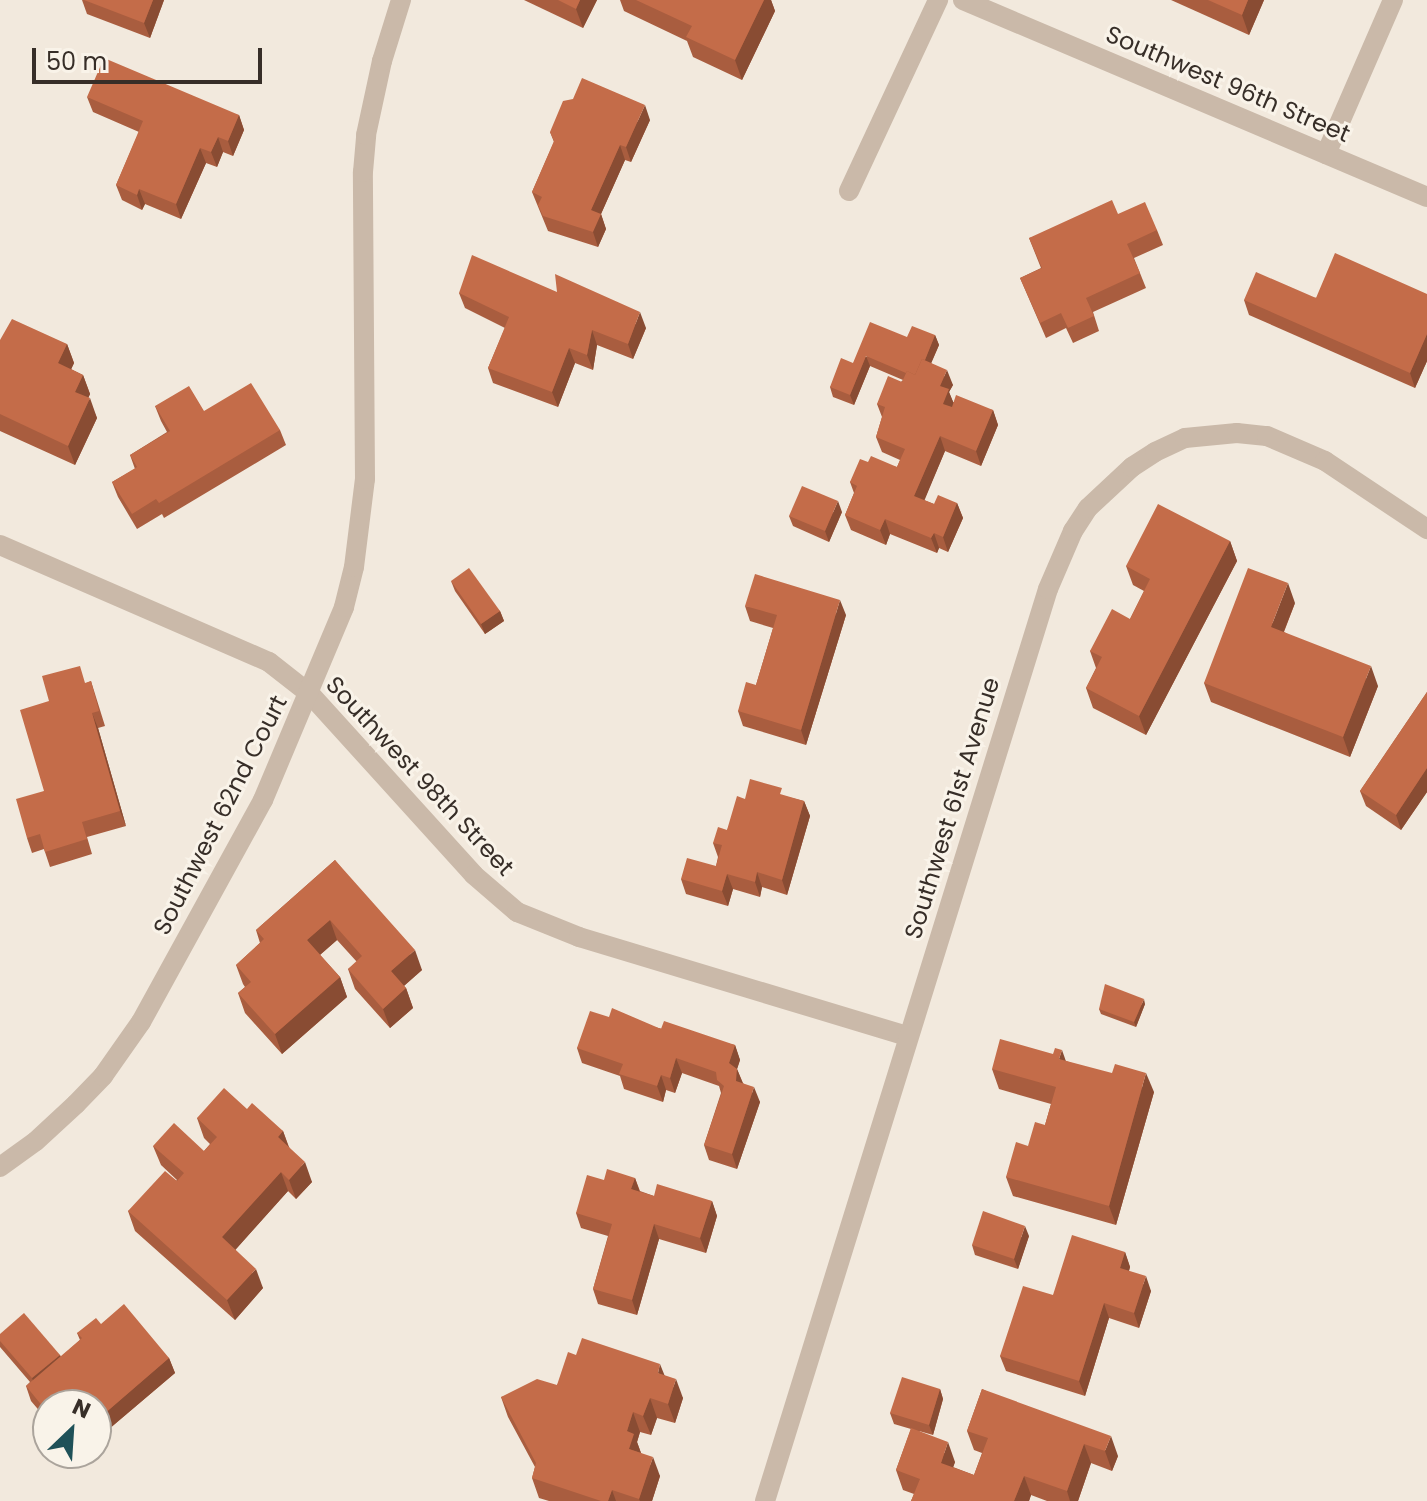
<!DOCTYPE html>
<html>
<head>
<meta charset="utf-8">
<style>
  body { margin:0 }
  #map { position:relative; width:1427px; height:1501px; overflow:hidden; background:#f2e9dd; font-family:Poppins,sans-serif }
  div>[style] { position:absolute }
  .minor>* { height:20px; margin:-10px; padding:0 10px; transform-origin:10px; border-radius:10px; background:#cab9a9 }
  .tertiary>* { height:20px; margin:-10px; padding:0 10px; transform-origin:10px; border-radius:10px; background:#cab9a9 }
  .wall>* { inset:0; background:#a95d3f }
  .shaded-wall>* { inset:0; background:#894c33 }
  .building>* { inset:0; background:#c46c49 }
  span { translate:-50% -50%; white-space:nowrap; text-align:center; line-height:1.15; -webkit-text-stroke:6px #f9f3e9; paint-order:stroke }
  .street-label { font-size:24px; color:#372e28 }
  .north { position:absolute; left:32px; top:1389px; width:80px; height:80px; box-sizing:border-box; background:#f9f3e9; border:2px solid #aba49c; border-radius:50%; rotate:25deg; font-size:22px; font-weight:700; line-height:32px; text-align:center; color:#372e28 }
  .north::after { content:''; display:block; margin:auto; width:28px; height:36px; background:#1f5158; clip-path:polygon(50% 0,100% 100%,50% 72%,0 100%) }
  .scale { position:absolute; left:32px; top:48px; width:230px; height:36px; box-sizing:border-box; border:4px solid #372e28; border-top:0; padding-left:10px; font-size:24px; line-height:28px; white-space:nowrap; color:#372e28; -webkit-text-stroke:6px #f9f3e9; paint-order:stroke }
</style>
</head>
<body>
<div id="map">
  <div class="minor">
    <div style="left:1326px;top:154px;width:168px;rotate:-66.5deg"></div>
    <div style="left:849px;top:191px;width:211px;rotate:-65deg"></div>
    <div style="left:0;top:545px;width:293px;rotate:23.5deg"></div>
    <div style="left:269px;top:662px;width:52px;rotate:38deg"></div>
    <div style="left:310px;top:694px;width:244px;rotate:47.8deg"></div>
    <div style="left:474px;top:875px;width:57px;rotate:40.7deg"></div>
    <div style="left:517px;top:912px;width:67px;rotate:22deg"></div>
    <div style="left:579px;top:937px;width:343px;rotate:16.8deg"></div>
    <div style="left:0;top:1167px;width:44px;rotate:-35.8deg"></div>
    <div style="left:36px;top:1141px;width:54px;rotate:-42.8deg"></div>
    <div style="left:76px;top:1104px;width:39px;rotate:-46deg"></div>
    <div style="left:103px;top:1076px;width:66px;rotate:-54.9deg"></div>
    <div style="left:141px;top:1022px;width:253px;rotate:-61.2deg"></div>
    <div style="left:263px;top:800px;width:209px;rotate:-67.2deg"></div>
    <div style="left:344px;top:607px;width:41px;rotate:-76deg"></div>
    <div style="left:354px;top:567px;width:89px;rotate:-82.9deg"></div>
    <div style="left:365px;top:479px;width:307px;rotate:-90.4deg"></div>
    <div style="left:363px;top:172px;width:37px;rotate:-85deg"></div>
    <div style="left:366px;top:135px;width:76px;rotate:-77.8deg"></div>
    <div style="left:382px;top:61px;width:64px;rotate:-72.7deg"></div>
    <div style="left:765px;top:1501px;width:955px;rotate:-72.76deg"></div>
    <div style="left:1048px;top:589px;width:63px;rotate:-66.7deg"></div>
    <div style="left:1073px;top:531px;width:27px;rotate:-57deg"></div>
    <div style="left:1088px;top:508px;width:60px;rotate:-43deg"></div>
    <div style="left:1132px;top:467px;width:27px;rotate:-33deg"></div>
    <div style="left:1155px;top:452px;width:33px;rotate:-25deg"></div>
    <div style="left:1185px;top:438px;width:52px;rotate:-5.5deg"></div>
    <div style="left:1237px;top:433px;width:30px;rotate:6deg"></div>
    <div style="left:1267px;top:436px;width:63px;rotate:23.3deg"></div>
    <div style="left:1325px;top:461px;width:123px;rotate:33.7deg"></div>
  </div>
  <div class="tertiary">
    <div style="left:963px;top:0;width:504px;rotate:23deg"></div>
  </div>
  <div class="wall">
    <div style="clip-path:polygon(82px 0,164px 0,150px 38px,87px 14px)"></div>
    <div style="clip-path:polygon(524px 0,597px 0,583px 28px)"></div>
    <div style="clip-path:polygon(620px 0,771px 0,775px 11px,742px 80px,693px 57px,687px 41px,624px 11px)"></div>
    <div style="clip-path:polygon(1171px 0,1264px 0,1249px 35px)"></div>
    <div style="clip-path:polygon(87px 97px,239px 115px,244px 130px,233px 156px,223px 152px,217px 167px,206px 163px,181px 219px,145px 204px,142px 210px,122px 200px,116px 185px,139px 132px,93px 112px)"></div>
    <div style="clip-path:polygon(650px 120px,631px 162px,625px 160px,601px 214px,606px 229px,598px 247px,548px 231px,532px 192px,554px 142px,550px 132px)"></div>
    <div style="clip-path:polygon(1118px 214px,1157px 230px,1163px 245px,1134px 258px,1146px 288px,1093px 312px,1099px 331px,1073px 343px,1066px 328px,1046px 338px,1020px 278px,1041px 268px,1029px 238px)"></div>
    <div style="clip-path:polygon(557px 292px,646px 328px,633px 359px,597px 345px,593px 370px,575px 363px,558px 407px,493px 383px,488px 368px,505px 328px,465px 308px,459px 293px)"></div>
    <div style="clip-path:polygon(1427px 294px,1427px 361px,1415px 388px,1249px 315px,1244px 300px)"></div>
    <div style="clip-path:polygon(935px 335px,939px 345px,931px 363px,953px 385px,949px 392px,953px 402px,993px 410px,998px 425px,981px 466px,945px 451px,924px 500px,934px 504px,957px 503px,963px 518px,948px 552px,939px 548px,937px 553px,890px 534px,886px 545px,851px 530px,845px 515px,854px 493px,850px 482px,868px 462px,897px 467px,900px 460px,882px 452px,876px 437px,882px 417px,877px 404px,903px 380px,870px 366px,854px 405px,833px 397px,830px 387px,853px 363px,907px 337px)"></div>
    <div style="clip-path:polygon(0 340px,67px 344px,74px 363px,71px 369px,83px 375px,90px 394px,88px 398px,97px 418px,75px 465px,0 431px)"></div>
    <div style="clip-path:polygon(155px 406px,204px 411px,280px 430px,286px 445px,164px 518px,162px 514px,137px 529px,118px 497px,112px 482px,135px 469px,130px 455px,167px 432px,161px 421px)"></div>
    <div style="clip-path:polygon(842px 512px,829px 542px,793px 526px,789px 516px)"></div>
    <div style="clip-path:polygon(1230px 541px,1237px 561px,1146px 735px,1093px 708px,1086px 688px,1096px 668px,1090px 651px,1130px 619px,1144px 591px,1133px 585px,1126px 566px)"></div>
    <div style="clip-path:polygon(451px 581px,500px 611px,504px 621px,485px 634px,455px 591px)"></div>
    <div style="clip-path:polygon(1295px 603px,1284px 632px,1378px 686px,1350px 757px,1211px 702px,1204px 683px)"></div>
    <div style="clip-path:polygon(745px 606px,846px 615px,806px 745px,743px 726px,738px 711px,756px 685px,773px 628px,750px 621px)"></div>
    <div style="clip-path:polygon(91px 681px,105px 726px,98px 728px,126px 826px,87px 837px,92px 854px,50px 867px,44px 849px,32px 853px,27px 838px,44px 791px,49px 701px)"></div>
    <div style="clip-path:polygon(1427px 692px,1427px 792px,1401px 830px,1366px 806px,1360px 791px)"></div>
    <div style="clip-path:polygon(784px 796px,804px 801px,810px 816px,787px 895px,762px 887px,760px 897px,733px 889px,728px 906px,686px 894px,681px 879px,716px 866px,718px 857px,713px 843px,727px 830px,745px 799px)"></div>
    <div style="clip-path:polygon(335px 860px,422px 970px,404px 986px,406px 988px,413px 1008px,390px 1028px,355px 989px,348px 969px,357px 962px,337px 940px,320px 955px,340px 977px,347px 997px,282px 1054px,245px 1013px,238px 993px,245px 987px,243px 984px,236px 965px,260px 943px,256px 930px)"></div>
    <div style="clip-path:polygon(1145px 1004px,1136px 1027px,1101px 1014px,1099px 1009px)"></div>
    <div style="clip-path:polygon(609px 1017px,735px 1045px,740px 1060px,737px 1069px,743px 1083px,760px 1102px,737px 1169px,709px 1160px,704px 1145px,721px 1093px,719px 1086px,682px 1073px,675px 1093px,666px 1090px,663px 1102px,624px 1089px,620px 1076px,582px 1063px,577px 1048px)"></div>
    <div style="clip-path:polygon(1066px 1061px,1154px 1092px,1116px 1225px,1013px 1196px,1006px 1177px,1045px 1125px,1051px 1104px,999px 1089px,992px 1069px)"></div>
    <div style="clip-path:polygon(247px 1109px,283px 1131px,289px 1147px,312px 1182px,296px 1199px,288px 1191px,235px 1250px,263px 1288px,235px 1320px,135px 1231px,128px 1211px,177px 1180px,161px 1165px,153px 1146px,204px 1151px,210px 1144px,204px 1138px,197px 1118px)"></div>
    <div style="clip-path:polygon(635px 1178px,640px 1191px,654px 1196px,712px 1201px,717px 1216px,706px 1253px,659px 1239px,637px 1315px,598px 1304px,593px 1289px,608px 1236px,581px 1228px,576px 1213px,604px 1180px)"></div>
    <div style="clip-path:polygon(1029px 1236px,1018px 1269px,975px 1255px,972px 1245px)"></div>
    <div style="clip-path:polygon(1125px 1252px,1130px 1267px,1129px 1271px,1151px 1291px,1139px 1328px,1109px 1318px,1085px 1396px,1006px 1371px,1000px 1356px,1053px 1295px)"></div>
    <div style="clip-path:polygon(101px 1324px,169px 1358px,175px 1373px,96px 1440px,96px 1405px,48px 1405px,48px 1421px,31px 1401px,26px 1386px,30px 1382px,0 1347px,0 1334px,60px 1355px,61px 1357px,80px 1340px,77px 1333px)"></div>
    <div style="clip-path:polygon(576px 1355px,664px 1375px,683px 1398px,675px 1423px,657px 1418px,651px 1435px,640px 1432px,637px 1442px,641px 1453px,660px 1476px,652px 1501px,549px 1501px,539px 1498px,532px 1478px,535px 1467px,508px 1417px,501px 1397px,557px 1385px)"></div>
    <div style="clip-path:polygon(940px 1389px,943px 1399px,933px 1435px,919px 1431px,955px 1462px,953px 1467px,974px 1475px,982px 1453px,974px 1450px,967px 1431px,982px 1389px,1118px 1456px,1112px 1471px,1091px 1463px,1078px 1501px,1047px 1501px,1031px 1495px,1029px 1501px,911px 1501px,914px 1494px,903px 1490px,896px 1470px,911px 1429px,894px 1424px,890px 1413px)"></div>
  </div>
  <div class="shaded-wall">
    <div style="clip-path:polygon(153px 0,164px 0,150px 38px,144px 23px)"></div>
    <div style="clip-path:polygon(580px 0,597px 0,583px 28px,576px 9px)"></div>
    <div style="clip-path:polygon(764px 0,771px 0,775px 11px,742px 80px,735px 60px)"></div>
    <div style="clip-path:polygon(1248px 0,1264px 0,1249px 35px,1242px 15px)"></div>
    <div style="clip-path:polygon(645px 105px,650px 120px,631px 162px,626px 147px)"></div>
    <div style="clip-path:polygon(239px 115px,244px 130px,233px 156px,228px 141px)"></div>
    <div style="clip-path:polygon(218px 137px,223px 152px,217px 167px,211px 152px)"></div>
    <div style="clip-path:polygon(620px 145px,625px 160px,601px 214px,606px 229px,598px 247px,593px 232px,591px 210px)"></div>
    <div style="clip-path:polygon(200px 148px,206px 163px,181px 219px,176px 204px)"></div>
    <div style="clip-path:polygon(139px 189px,145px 204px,142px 210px,137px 195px)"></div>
    <div style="clip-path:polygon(640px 312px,646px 328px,633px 359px,628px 344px)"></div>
    <div style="clip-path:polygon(592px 330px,597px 345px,593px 370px,587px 355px)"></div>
    <div style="clip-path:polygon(1427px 334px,1427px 361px,1415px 388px,1410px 373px)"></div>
    <div style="clip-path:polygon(935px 335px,939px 345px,921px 387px,918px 377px)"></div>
    <div style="clip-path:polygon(67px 344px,74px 363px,65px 383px,58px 363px)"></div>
    <div style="clip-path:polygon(569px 348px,575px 363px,558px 407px,552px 392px)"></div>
    <div style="clip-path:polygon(866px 356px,870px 366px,854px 405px,850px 395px)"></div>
    <div style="clip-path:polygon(947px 370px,953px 385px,949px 392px,954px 404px,948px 419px,943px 404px,940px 386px)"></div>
    <div style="clip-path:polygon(83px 375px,90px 394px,82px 412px,75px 392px)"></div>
    <div style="clip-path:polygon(90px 398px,97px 418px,75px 465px,68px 446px)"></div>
    <div style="clip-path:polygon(993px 410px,998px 425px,981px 466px,976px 451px)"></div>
    <div style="clip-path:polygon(940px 436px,945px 451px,920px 511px,914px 496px)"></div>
    <div style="clip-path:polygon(838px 501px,842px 512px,829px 542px,825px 531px)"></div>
    <div style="clip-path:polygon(957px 503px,963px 518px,948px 552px,943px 537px)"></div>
    <div style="clip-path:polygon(885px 519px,890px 534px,886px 545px,880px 530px)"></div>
    <div style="clip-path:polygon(934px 533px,939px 548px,937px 553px,931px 538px)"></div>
    <div style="clip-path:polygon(1230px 541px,1237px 561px,1146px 735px,1139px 716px)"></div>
    <div style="clip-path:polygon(1288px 583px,1295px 603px,1278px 646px,1271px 627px)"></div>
    <div style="clip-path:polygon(840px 600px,846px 615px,806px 745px,801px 730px)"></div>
    <div style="clip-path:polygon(500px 611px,504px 621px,485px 634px,481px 624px)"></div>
    <div style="clip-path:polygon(1371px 666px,1378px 686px,1350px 757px,1343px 737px)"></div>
    <div style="clip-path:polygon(92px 713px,98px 728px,126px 826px,120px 811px)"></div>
    <div style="clip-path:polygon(1427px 768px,1427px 792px,1401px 830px,1396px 815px)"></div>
    <div style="clip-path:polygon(804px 801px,810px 816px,787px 895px,782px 880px)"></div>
    <div style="clip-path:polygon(757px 872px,762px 887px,760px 897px,755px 882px)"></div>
    <div style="clip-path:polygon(727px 874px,733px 889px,728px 906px,722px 891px)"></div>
    <div style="clip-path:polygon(330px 920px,337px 940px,314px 960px,307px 940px)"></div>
    <div style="clip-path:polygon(415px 950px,422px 970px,398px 991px,391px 971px)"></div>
    <div style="clip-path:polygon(340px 977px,347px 997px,282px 1054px,275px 1034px)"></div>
    <div style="clip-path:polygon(406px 988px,413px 1008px,390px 1028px,383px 1009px)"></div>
    <div style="clip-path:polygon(1144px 999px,1145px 1004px,1136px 1027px,1134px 1022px)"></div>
    <div style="clip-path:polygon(735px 1045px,740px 1060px,737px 1069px,743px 1084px,742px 1096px,729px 1063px)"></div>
    <div style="clip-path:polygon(1062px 1050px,1069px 1070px,1059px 1059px)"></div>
    <div style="clip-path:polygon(676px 1058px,682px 1073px,675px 1093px,670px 1078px)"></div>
    <div style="clip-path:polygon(1146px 1073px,1154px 1092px,1116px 1225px,1109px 1206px)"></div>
    <div style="clip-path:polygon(661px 1075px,666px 1090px,663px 1102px,657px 1086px)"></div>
    <div style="clip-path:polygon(754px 1087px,760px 1102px,737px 1169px,732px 1154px)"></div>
    <div style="clip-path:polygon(283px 1131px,290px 1151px,278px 1137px)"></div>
    <div style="clip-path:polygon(305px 1162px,312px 1182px,296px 1199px,289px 1180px)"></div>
    <div style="clip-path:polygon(281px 1172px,288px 1191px,229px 1257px,222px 1237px)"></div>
    <div style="clip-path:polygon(635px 1178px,640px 1193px,631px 1189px)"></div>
    <div style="clip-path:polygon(712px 1201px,717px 1216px,706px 1253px,700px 1238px)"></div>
    <div style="clip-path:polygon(654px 1224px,659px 1239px,637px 1315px,632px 1300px)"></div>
    <div style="clip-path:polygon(1025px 1226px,1029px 1236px,1018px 1269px,1014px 1259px)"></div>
    <div style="clip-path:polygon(1125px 1252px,1130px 1267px,1125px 1283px,1120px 1268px)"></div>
    <div style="clip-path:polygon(256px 1269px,263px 1288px,235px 1320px,227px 1300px)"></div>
    <div style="clip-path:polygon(1146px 1276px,1151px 1291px,1139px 1328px,1134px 1313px)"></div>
    <div style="clip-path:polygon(1104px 1303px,1109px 1318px,1085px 1396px,1079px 1381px)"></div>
    <div style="clip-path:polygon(60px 1355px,63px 1365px,36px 1388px,32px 1378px)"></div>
    <div style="clip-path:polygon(169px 1358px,175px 1373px,96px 1440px,96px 1421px)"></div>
    <div style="clip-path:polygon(660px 1364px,668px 1384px,658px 1373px)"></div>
    <div style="clip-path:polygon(676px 1379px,683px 1398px,675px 1423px,668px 1404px)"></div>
    <div style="clip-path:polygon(940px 1389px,943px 1399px,933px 1435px,929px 1425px)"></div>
    <div style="clip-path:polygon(650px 1398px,657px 1418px,651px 1435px,643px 1416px)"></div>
    <div style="clip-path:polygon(633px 1412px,640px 1432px,637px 1442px,641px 1453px,629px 1449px,627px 1431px)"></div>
    <div style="clip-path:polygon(1111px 1436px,1118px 1456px,1112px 1471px,1105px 1451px)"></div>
    <div style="clip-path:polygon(948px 1442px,955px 1462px,948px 1482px,941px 1463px)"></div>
    <div style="clip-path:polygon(1084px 1444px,1091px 1463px,1078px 1501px,1070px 1501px,1067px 1491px)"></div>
    <div style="clip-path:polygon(653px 1457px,660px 1476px,652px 1501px,640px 1501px,639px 1499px)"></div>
    <div style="clip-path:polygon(1024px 1476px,1031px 1495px,1029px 1501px,1014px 1501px)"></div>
    <div style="clip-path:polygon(612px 1490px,616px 1501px,608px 1501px)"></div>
  </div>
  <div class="building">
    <div style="clip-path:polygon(84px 0,153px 0,144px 23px)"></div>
    <div style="clip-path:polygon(558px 0,580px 0,576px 9px)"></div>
    <div style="clip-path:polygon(636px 0,764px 0,735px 60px,686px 37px,692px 26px)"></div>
    <div style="clip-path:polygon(1208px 0,1248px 0,1242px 15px)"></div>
    <div style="clip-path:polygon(104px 58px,239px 115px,228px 141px,218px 137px,211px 152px,200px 148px,176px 204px,139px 189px,137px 195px,116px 185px,143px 121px,87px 97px)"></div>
    <div style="clip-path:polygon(582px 78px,645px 105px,626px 147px,620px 145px,591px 210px,601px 214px,593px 232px,543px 216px,538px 205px,542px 197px,532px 192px,554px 141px,550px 132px,563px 101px,573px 99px)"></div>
    <div style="clip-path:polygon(1112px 200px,1118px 214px,1145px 202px,1157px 230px,1127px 244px,1140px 273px,1086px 298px,1094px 316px,1068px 328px,1061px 313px,1040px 323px,1020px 278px,1042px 268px,1029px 238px)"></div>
    <div style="clip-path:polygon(1335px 253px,1427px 294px,1427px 334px,1410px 373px,1244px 300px,1256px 272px,1316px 298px)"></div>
    <div style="clip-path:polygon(472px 255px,557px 292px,555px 274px,640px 312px,628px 344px,592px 330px,587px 355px,569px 348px,552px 392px,488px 368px,509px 317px,459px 293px)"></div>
    <div style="clip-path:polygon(12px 319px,67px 344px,58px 363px,83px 375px,75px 392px,90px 398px,68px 446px,0 414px,0 340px)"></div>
    <div style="clip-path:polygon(870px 322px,907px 337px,912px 326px,935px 335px,925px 360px,922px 359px,915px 375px,907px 371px,906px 373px,866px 356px,850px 395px,830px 387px,841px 358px,853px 363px)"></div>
    <div style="clip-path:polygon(922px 359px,947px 370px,940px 386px,949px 389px,943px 404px,952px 407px,956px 395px,993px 410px,976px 451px,940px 436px,914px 496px,934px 504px,938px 495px,957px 503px,943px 537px,934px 533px,931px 538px,885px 519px,880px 530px,845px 515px,857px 486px,850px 482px,860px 459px,868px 462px,871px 456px,897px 467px,905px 449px,876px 437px,885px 407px,877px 404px,888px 376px,902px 382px,907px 371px,915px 375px)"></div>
    <div style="clip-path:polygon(251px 383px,280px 430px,159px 503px,156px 499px,132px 514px,112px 482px,137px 467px,130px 455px,170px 431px,155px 406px,189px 386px,204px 411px)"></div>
    <div style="clip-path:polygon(802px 486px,838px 501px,825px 531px,789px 516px)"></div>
    <div style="clip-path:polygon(1158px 504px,1230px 541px,1139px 716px,1086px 688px,1102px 657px,1090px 651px,1112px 609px,1130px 619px,1150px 579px,1126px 566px)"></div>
    <div style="clip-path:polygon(469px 568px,500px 611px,481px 624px,451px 581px)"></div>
    <div style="clip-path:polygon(1248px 568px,1288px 583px,1271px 627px,1371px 666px,1343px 737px,1204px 683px)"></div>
    <div style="clip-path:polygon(755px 574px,840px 600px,801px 730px,738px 711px,746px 682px,756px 685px,777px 615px,745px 606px)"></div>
    <div style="clip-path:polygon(80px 666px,85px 683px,91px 681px,99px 711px,92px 713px,120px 811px,82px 822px,87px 839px,45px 852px,40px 834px,27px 838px,16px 799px,44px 791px,20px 710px,49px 701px,42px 676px)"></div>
    <div style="clip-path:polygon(1427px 692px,1427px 768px,1396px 815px,1360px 791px)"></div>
    <div style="clip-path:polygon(750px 779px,782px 788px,780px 794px,804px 801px,782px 880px,757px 872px,755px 882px,727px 874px,722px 891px,681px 879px,687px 858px,716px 866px,722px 845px,713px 843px,718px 827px,727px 830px,737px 796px,745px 799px)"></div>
    <div style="clip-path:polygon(335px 860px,415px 950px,391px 971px,406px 988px,383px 1009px,348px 969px,362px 956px,330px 920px,307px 940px,340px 977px,275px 1034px,238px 993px,251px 982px,236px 965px,264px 939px,256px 930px)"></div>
    <div style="clip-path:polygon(1105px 984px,1144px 999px,1134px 1022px,1099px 1009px)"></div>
    <div style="clip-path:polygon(612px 1008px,661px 1029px,664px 1021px,735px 1045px,729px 1063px,737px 1069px,736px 1081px,754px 1087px,732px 1154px,704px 1145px,724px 1086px,717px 1080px,716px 1072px,676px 1058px,670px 1078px,661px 1075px,657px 1086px,619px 1074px,623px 1064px,577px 1048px,590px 1011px,609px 1017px)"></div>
    <div style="clip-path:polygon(1000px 1039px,1053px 1054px,1055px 1048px,1062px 1050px,1059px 1059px,1112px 1073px,1115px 1064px,1146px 1073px,1109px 1206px,1006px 1177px,1016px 1142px,1028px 1146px,1035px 1122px,1045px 1125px,1056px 1087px,992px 1069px)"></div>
    <div style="clip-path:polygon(224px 1088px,247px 1109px,252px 1103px,283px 1131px,278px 1137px,305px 1162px,289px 1180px,281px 1172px,222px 1237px,256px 1269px,227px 1300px,128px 1211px,165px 1171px,177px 1181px,184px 1173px,153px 1146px,174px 1123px,204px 1151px,217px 1137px,197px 1118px)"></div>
    <div style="clip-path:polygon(607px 1169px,635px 1178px,631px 1189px,654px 1196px,657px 1184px,712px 1201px,700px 1238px,654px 1224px,632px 1300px,593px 1289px,612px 1224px,576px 1213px,587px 1175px,604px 1180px)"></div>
    <div style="clip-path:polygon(983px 1211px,1025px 1226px,1014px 1259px,972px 1245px)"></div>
    <div style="clip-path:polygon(1072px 1235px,1125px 1252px,1120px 1268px,1146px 1276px,1134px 1313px,1104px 1303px,1079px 1381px,1000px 1356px,1023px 1286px,1053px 1295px)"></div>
    <div style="clip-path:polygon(124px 1304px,169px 1358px,96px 1421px,96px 1405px,48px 1405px,48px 1413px,26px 1386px,82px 1338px,77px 1333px,96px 1318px,101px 1324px)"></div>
    <div style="clip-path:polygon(24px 1313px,60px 1355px,32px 1378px,0 1341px,0 1334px)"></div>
    <div style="clip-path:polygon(582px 1338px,660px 1364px,658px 1373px,676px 1379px,668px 1404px,650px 1398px,643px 1416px,633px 1412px,627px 1431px,634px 1434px,629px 1449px,653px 1457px,639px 1499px,612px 1490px,608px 1501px,601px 1501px,532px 1478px,536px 1463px,501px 1397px,537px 1379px,557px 1385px,568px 1352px,576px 1355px)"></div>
    <div style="clip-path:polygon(902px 1377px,940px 1389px,929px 1425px,890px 1413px)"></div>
    <div style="clip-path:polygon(982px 1389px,1111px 1436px,1105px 1451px,1084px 1444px,1067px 1491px,1024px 1476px,1014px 1501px,911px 1501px,920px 1479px,896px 1470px,911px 1428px,948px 1442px,941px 1463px,974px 1475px,988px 1438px,967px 1431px)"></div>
  </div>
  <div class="street-label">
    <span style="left:1228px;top:84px;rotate:23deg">Southwest 96th Street</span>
    <span style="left:420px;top:776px;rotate:47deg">Southwest 98th Street</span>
    <span style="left:952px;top:808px;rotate:-73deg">Southwest 61st Avenue</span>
    <span style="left:220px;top:815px;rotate:-63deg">Southwest 62nd Court</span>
  </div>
  <div class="north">N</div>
  <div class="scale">50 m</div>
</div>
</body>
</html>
